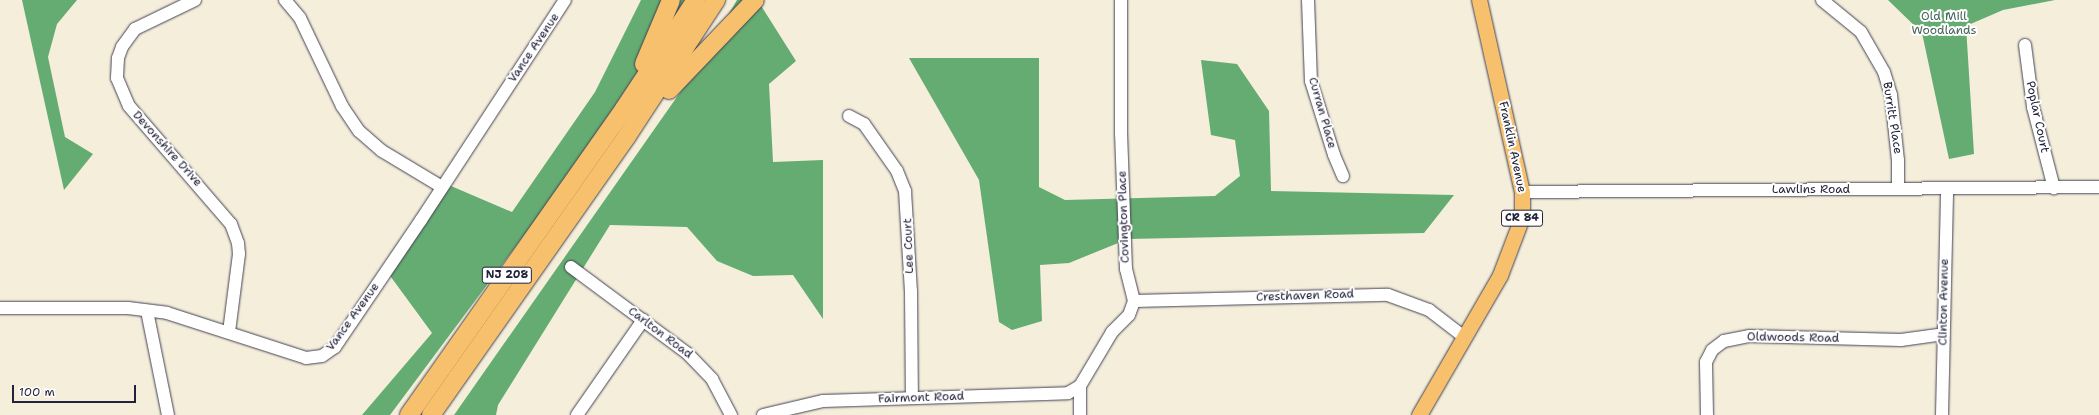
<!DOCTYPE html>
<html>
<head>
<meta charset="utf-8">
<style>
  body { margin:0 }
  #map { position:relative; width:2099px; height:415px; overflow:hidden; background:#f4eedb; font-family:"Shantell Sans",sans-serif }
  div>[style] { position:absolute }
  .forest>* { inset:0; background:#65ac72 }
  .roads { filter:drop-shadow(0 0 1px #424153) drop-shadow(0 0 1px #424153) }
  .minor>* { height:12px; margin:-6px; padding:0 6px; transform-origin:6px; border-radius:6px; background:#fff }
  .major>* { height:15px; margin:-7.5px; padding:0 7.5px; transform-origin:7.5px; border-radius:7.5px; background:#f7c06c }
  .highway>* { height:18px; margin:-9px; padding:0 9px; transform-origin:9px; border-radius:9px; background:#f7c06c }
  span { translate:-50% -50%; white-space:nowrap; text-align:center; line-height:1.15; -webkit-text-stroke:4px #fff; paint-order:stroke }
  .shield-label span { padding:1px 3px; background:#fff; border:1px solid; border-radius:3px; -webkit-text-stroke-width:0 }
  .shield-label { font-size:11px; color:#22223b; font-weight:700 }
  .park-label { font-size:12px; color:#466459 }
  .street-label { font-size:12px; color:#22223b }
  .scale { position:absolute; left:12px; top:385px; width:124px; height:18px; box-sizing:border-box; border:2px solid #22223b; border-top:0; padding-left:5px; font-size:12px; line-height:14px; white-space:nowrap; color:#22223b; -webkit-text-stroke:3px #fff; paint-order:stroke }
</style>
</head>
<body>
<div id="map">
  <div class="forest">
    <div style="clip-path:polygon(22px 0,77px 0,57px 24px,48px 57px,65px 137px,93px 154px,64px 190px)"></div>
    <div style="clip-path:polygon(641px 0,685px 0,572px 171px,390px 415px,362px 415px,432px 333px,388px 273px,451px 186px,512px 212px,595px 92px)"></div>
    <div style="clip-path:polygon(737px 0,761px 0,760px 4px,796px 61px,769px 84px,773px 162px,823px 160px,823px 319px,793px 275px,753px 276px,717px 261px,687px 227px,610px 225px,498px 405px,496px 415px,454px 415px,693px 74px)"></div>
    <div style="clip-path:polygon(1888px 0,2055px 0,2003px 10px,1966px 26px,1974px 154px,1949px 159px,1922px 33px)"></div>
    <div style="clip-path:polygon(909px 58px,1039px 58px,1039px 187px,1065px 200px,1215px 196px,1240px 176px,1235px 140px,1211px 135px,1201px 60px,1237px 64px,1269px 111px,1271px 191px,1454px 195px,1424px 233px,1128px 239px,1069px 263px,1040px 265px,1042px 321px,1012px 330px,999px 322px,979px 180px)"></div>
  </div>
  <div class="roads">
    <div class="minor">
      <div style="left:195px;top:0;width:67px;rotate:154.2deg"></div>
      <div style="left:135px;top:29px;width:22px;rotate:126deg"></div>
      <div style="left:122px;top:47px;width:12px;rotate:110deg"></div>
      <div style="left:118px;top:58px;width:20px;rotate:93deg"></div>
      <div style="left:117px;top:78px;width:30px;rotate:67deg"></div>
      <div style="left:129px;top:106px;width:156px;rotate:49.2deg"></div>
      <div style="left:231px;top:224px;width:20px;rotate:70deg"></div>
      <div style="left:238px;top:243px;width:11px;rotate:85deg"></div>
      <div style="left:239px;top:254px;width:79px;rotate:97.3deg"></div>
      <div style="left:285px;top:0;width:23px;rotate:50deg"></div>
      <div style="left:300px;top:18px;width:98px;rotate:64.5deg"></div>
      <div style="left:342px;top:106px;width:30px;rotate:56deg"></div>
      <div style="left:359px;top:131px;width:30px;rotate:41deg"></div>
      <div style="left:382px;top:151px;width:70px;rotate:31deg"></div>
      <div style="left:1308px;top:0;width:81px;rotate:87.9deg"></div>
      <div style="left:1311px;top:81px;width:77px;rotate:72.7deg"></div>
      <div style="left:1334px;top:155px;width:23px;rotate:67deg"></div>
      <div style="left:1822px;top:0;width:50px;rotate:39.4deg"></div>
      <div style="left:1861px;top:32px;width:46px;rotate:60.1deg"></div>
      <div style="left:1884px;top:72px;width:24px;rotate:73deg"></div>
      <div style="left:1891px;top:95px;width:65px;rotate:83.9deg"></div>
      <div style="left:1898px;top:160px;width:29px;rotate:90deg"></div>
      <div style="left:2025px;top:45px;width:63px;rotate:82.6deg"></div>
      <div style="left:2033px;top:107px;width:84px;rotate:75.5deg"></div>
      <div style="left:849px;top:116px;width:17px;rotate:28deg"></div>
      <div style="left:864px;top:124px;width:57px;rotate:54.9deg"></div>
      <div style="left:897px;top:171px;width:22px;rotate:68deg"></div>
      <div style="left:905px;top:191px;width:100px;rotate:86.6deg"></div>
      <div style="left:911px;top:291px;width:107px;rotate:89.5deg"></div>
      <div style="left:1522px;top:192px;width:577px;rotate:-0.5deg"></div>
      <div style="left:571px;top:267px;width:146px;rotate:36.6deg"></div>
      <div style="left:688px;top:354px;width:35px;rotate:46deg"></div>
      <div style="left:712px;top:379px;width:41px;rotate:62.2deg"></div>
      <div style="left:1134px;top:301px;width:254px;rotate:-1.4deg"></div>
      <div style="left:1388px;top:295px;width:44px;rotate:20.1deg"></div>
      <div style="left:1429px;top:310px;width:44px;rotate:37.6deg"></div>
      <div style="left:0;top:308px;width:128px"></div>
      <div style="left:128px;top:308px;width:39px;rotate:7deg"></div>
      <div style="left:167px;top:313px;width:146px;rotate:17.9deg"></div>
      <div style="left:306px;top:358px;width:16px;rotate:-7deg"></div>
      <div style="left:322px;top:356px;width:16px;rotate:-35deg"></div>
      <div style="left:335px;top:347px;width:153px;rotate:-55.9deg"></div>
      <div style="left:421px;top:220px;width:263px;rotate:-56.8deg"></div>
      <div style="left:147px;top:311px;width:106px;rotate:78.6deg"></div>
      <div style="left:577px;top:415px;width:116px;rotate:-55.2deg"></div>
      <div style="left:763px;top:415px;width:62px;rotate:-13.1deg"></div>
      <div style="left:823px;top:401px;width:222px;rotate:-1.8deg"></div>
      <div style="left:1045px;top:394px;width:23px;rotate:-2deg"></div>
      <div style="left:1068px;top:393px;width:14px;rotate:-30deg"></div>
      <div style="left:1080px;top:415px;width:29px;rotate:-90deg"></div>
      <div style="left:1080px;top:386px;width:63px;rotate:-59.3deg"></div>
      <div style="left:1112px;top:332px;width:24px;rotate:-45deg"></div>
      <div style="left:1129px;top:315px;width:15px;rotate:-70deg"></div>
      <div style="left:1134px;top:301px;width:33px;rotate:-104deg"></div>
      <div style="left:1126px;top:269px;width:135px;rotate:-92.1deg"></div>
      <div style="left:1121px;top:134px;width:134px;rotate:-90deg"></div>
      <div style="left:1707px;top:415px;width:53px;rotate:-91.1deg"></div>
      <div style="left:1706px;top:362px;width:13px;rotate:-63deg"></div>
      <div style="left:1712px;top:350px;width:15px;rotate:-37deg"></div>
      <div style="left:1724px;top:341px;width:25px;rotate:-11deg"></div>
      <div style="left:1749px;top:336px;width:152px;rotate:1.5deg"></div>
      <div style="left:1901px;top:340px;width:43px;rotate:-7.9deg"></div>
      <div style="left:1942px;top:415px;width:226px;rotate:-88.7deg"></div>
    </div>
    <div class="major">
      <div style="left:1419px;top:415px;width:162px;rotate:-59.9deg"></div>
      <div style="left:1500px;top:275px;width:62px;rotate:-69.2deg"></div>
      <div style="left:1522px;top:217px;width:25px;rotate:-90deg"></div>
      <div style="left:1522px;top:192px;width:197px;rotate:-102.6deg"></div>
    </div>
    <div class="highway">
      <div style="left:644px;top:64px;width:69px;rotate:-67.1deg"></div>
      <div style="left:669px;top:90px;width:124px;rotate:-46.3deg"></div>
      <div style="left:409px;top:415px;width:374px;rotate:-54.9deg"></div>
      <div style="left:624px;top:109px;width:131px;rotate:-56.6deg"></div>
      <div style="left:431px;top:415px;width:341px;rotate:-54.9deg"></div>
      <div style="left:627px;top:136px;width:163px;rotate:-56.8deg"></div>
    </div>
  </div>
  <div class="shield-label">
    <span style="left:1522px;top:218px">CR 84</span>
    <span style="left:507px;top:275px">NJ 208</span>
  </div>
  <div class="park-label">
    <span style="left:1944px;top:24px">Old Mill<br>Woodlands</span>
  </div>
  <div class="street-label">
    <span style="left:534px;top:48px;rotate:-56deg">Vance Avenue</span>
    <span style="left:1322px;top:113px;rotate:74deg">Curran Place</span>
    <span style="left:2037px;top:117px;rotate:78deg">Poplar Court</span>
    <span style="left:1892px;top:118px;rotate:81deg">Burritt Place</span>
    <span style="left:1512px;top:147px;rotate:78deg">Franklin Avenue</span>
    <span style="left:167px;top:149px;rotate:48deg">Devonshire Drive</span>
    <span style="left:1811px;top:190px">Lawlins Road</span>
    <span style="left:1124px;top:217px;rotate:-92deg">Covington Place</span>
    <span style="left:909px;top:246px;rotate:-92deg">Lee Court</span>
    <span style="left:1305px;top:296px;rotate:-2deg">Cresthaven Road</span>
    <span style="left:1944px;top:302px;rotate:-89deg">Clinton Avenue</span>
    <span style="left:353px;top:317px;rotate:-54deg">Vance Avenue</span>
    <span style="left:660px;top:333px;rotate:37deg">Carlton Road</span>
    <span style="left:1793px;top:338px;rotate:1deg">Oldwoods Road</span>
    <span style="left:921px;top:398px;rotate:-2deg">Fairmont Road</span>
  </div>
  <div class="scale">100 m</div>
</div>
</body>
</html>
